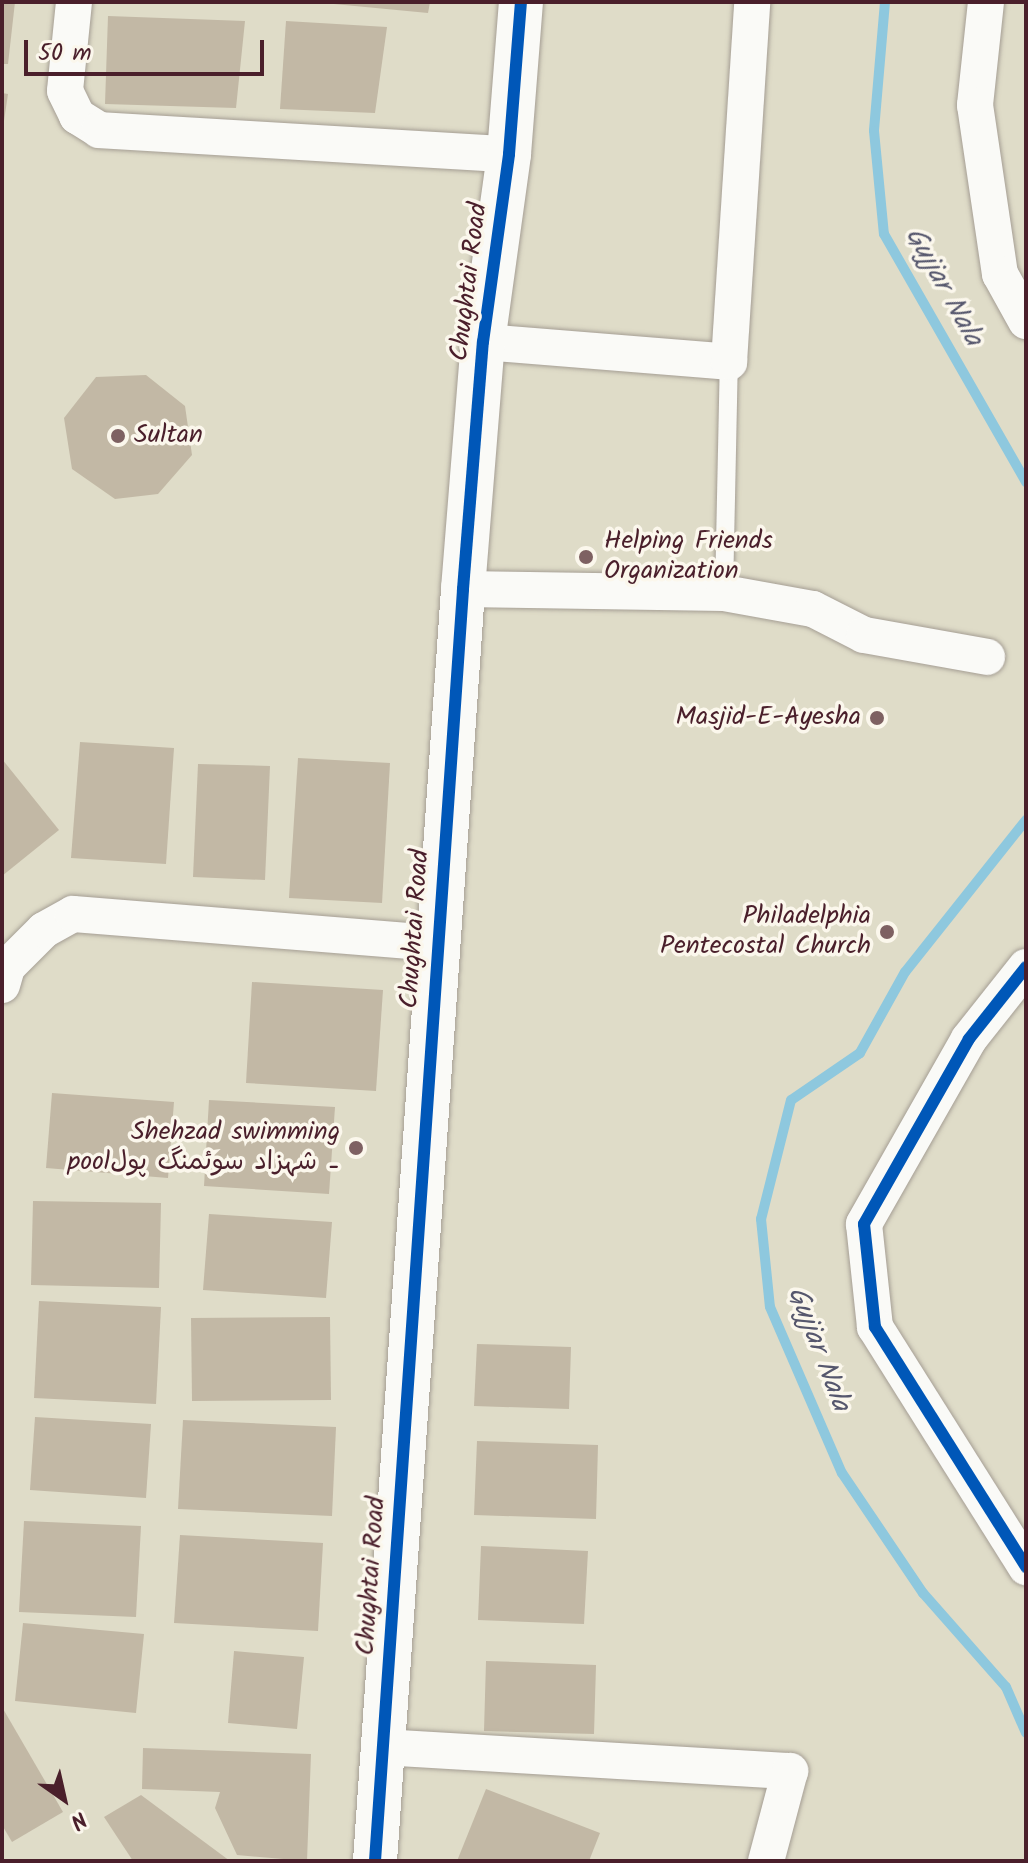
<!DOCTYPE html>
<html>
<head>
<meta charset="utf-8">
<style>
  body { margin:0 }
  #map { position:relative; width:1028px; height:1863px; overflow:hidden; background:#dfdcc8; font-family:Kalam,"Playpen Sans Arabic",sans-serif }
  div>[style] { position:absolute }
  .stream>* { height:10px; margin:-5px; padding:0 5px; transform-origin:5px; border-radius:5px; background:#8ec8de }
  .building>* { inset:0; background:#c2b8a5 }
  .roads { filter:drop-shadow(0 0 2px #a59e94) drop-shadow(0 0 2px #a59e94) }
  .service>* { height:18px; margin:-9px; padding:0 9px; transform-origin:9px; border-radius:9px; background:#fafaf7 }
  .minor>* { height:36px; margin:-18px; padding:0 18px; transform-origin:18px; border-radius:18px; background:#fafaf7 }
  .tertiary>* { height:44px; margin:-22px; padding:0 22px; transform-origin:22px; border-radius:22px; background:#fafaf7 }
  .cycleway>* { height:12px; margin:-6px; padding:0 6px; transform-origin:6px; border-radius:6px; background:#0057b8 }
  .dots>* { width:22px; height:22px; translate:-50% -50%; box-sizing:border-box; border:4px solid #fbf7ec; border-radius:50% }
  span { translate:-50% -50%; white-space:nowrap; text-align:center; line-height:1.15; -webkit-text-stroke:7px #fbf7ec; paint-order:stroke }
  .street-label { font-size:26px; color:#4a1f2b }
  .poi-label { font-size:26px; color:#4a1f2b }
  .left { translate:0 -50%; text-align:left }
  .right { translate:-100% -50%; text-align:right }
  .water-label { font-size:28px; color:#56576d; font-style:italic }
  .frame { position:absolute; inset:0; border:4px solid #4a1f2b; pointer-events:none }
  .north { position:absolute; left:24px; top:1759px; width:80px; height:80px; -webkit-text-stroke:6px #fbf7ec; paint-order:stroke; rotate:146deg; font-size:22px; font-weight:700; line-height:32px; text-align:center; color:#4a1f2b }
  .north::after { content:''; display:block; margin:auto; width:28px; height:36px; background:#4a1f2b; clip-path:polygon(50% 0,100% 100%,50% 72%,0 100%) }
  .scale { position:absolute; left:24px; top:40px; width:240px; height:36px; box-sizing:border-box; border:4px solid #4a1f2b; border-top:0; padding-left:10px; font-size:24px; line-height:28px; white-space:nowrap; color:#4a1f2b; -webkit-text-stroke:6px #fbf7ec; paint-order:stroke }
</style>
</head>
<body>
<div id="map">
  <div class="stream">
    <div style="left:885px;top:2px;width:129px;rotate:94.9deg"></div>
    <div style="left:874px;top:131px;width:103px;rotate:84.5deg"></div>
    <div style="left:884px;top:234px;width:286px;rotate:60.2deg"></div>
    <div style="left:1026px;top:820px;width:194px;rotate:128.5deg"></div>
    <div style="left:905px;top:972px;width:93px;rotate:119.1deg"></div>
    <div style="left:860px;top:1053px;width:83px;rotate:145.7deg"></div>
    <div style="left:791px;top:1100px;width:123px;rotate:104.1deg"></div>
    <div style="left:761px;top:1219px;width:88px;rotate:84.2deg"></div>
    <div style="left:770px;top:1307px;width:181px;rotate:66.6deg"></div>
    <div style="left:842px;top:1473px;width:145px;rotate:56deg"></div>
    <div style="left:923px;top:1593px;width:125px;rotate:48.6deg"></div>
    <div style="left:1006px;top:1687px;width:50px;rotate:66.5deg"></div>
  </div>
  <div class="building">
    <div style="clip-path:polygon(2px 2px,15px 2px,8px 64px,2px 64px)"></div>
    <div style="clip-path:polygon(313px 2px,430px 2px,428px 13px)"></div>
    <div style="clip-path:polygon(108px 16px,245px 21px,236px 108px,105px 104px)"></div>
    <div style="clip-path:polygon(286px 21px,387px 27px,375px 113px,280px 109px)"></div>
    <div style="clip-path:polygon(2px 93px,8px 94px,4px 121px,2px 121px)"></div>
    <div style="clip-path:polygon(146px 375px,185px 406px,192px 455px,158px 494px,115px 499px,72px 469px,64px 418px,96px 377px)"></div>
    <div style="clip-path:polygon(80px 742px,174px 748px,166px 864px,71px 858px)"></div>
    <div style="clip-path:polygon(298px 758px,390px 763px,382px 903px,289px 898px)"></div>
    <div style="clip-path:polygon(2px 759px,59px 830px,2px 876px)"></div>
    <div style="clip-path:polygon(198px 764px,270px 766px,265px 880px,193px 877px)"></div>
    <div style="clip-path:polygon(252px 982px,383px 990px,376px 1091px,246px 1083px)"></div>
    <div style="clip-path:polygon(52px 1093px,174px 1102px,168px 1178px,46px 1168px)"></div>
    <div style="clip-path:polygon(209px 1100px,335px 1107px,329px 1194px,204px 1186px)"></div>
    <div style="clip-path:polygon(33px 1201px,161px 1203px,159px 1288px,31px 1285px)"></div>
    <div style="clip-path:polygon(209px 1214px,332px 1222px,326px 1298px,203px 1290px)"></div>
    <div style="clip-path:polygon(39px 1301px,161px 1307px,156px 1404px,34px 1398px)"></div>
    <div style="clip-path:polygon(330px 1317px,331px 1400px,192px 1401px,191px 1318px)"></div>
    <div style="clip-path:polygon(477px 1344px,571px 1347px,569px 1409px,474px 1406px)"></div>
    <div style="clip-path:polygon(35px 1417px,151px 1424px,146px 1498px,30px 1490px)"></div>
    <div style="clip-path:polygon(183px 1420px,336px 1427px,332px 1516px,178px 1509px)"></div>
    <div style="clip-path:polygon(477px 1441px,598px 1445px,596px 1519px,474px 1515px)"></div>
    <div style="clip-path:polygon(24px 1521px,141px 1526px,136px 1617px,19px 1612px)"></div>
    <div style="clip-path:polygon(180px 1535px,323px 1543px,318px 1631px,174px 1623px)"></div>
    <div style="clip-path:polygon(481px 1546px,588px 1551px,584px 1624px,478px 1620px)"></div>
    <div style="clip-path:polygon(23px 1623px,144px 1634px,136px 1713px,15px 1701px)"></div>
    <div style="clip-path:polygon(234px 1651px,304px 1657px,297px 1729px,228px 1723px)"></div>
    <div style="clip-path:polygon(486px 1661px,596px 1665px,594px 1734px,484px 1731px)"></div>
    <div style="clip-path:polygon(2px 1707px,63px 1812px,12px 1842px,2px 1825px)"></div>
    <div style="clip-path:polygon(143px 1748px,311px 1754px,307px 1861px,237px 1855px,215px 1808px,220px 1792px,142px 1789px)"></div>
    <div style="clip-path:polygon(486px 1789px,600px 1833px,589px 1861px,457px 1861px)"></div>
    <div style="clip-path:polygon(141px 1795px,230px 1861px,133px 1861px,104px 1817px)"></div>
  </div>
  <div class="roads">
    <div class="service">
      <div style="left:724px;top:593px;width:231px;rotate:-88.8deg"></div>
    </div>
    <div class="minor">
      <div style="left:74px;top:2px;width:89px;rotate:95.8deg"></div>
      <div style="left:65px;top:91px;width:28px;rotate:64deg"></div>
      <div style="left:77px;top:116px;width:26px;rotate:32deg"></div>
      <div style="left:99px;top:130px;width:411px;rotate:3.4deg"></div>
      <div style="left:986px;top:2px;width:104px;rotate:96.1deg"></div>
      <div style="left:975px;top:105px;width:171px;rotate:81.6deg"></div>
      <div style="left:1000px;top:274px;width:54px;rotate:61deg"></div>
      <div style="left:483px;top:342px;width:247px;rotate:4.6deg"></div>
      <div style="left:729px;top:362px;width:361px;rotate:-86.3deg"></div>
      <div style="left:463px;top:589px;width:261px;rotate:0.9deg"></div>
      <div style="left:724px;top:593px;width:90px;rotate:10.2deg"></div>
      <div style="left:813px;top:609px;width:57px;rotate:27deg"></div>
      <div style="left:864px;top:635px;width:125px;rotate:10.1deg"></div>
      <div style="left:1026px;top:967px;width:92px;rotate:128.4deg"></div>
      <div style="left:969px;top:1039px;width:213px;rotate:119.6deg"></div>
      <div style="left:864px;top:1224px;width:104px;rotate:83.9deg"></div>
      <div style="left:875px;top:1327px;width:284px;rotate:57.8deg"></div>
      <div style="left:2px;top:985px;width:19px;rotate:-74deg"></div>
      <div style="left:7px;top:967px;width:52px;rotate:-45deg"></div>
      <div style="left:44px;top:930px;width:33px;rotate:-29deg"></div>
      <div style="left:73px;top:914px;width:364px;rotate:4.6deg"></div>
      <div style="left:383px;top:1747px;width:408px;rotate:3.4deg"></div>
      <div style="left:790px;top:1771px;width:93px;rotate:104.9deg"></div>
    </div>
    <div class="tertiary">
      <div style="left:375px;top:1861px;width:1275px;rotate:-86.04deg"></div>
      <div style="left:463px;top:589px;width:248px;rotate:-85.4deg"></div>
      <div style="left:483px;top:342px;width:190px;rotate:-82.1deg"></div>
      <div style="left:509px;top:154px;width:152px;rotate:-85.5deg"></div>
    </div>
  </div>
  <div class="cycleway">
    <div style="left:1026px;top:967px;width:92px;rotate:128.4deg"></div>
    <div style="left:969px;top:1039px;width:213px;rotate:119.6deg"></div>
    <div style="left:864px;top:1224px;width:104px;rotate:83.9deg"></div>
    <div style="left:875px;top:1327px;width:284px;rotate:57.8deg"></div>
    <div style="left:375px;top:1861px;width:1275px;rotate:-86.04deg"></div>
    <div style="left:463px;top:589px;width:248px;rotate:-85.4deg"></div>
    <div style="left:483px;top:342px;width:190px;rotate:-82.1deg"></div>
    <div style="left:509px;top:154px;width:152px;rotate:-85.5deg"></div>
  </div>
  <div class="dots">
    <div style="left:118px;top:436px;background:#7e6162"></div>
    <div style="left:586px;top:557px;background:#7e6162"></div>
    <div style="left:877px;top:718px;background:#7e6162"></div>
    <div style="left:887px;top:932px;background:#7e6162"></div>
    <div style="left:356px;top:1148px;background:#7e6162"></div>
  </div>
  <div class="street-label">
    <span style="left:470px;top:282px;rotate:-83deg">Chughtai Road</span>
    <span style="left:416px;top:929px;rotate:-86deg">Chughtai Road</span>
    <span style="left:372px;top:1576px;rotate:-86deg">Chughtai Road</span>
  </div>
  <div class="poi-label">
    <span class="left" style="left:134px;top:436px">Sultan</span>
    <span class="left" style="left:604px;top:557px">Helping Friends<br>Organization</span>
    <span class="right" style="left:861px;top:718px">Masjid-E-Ayesha</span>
    <span class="right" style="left:871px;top:932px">Philadelphia<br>Pentecostal Church</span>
    <span class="right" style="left:340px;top:1148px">Shehzad swimming<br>pool۔ شہزاد سوئمنگ پول</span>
  </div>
  <div class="water-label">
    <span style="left:943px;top:287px;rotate:61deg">Gujjar Nala</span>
    <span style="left:818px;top:1349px;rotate:69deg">Gujjar Nala</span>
  </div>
  <div class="frame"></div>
  <div class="north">N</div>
  <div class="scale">50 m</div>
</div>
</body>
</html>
